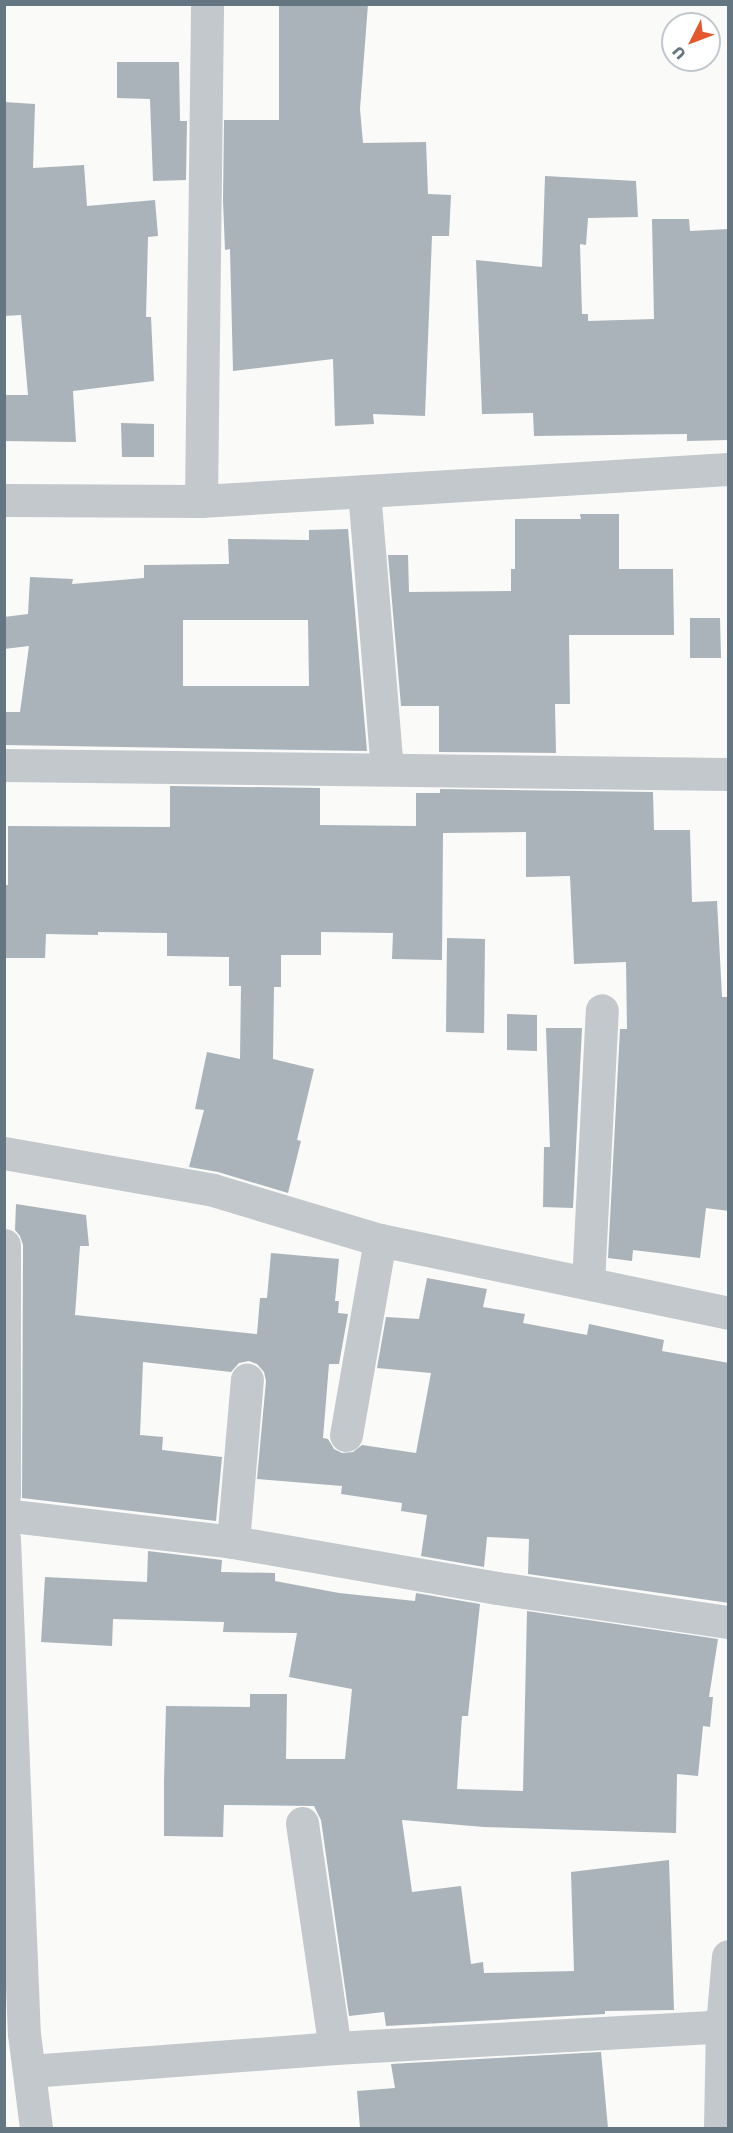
<!DOCTYPE html>
<html>
<head>
<meta charset="utf-8">
<style>
  body { margin:0 }
  #map { position:relative; width:733px; height:2133px; overflow:hidden; background:#fafaf8; font-family:"Work Sans",sans-serif }
  div>[style] { position:absolute }
  .building>* { inset:0; background:#aab3b9 }
  .minor>* { height:33px; margin:-16.5px; padding:0 16.5px; transform-origin:16.5px; border-radius:16.5px; background:#c3c8cc }
  span { translate:-50% -50%; white-space:nowrap; text-align:center; line-height:1.15; -webkit-text-stroke:6px #fff; paint-order:stroke }
  .frame { position:absolute; inset:0; border:6px solid #657683; pointer-events:none }
  .north { position:absolute; left:661px; top:12px; width:60px; height:60px; box-sizing:border-box; background:#fff; border:2px solid #c1c8cd; border-radius:50%; rotate:228deg; font-size:16px; font-weight:700; line-height:24px; text-align:center; color:#657683 }
  .north::after { content:''; display:block; margin:auto; width:21px; height:27px; background:#e4572e; clip-path:polygon(50% 0,100% 100%,50% 72%,0 100%) }
</style>
</head>
<body>
<div id="map">
  <div class="building">
    <div style="clip-path:polygon(279px 4px,368px 4px,360px 109px,363px 143px,426px 142px,428px 194px,451px 195px,449px 236px,432px 236px,425px 416px,373px 414px,374px 424px,335px 426px,333px 359px,233px 371px,230px 249px,225px 250px,223px 201px,224px 120px,279px 120px)"></div>
    <div style="clip-path:polygon(117px 62px,179px 62px,180px 121px,187px 121px,186px 180px,153px 181px,150px 99px,117px 98px)"></div>
    <div style="clip-path:polygon(4px 102px,35px 104px,33px 168px,84px 165px,87px 206px,155px 200px,158px 236px,148px 237px,146px 317px,151px 317px,154px 381px,73px 391px,76px 442px,4px 441px,4px 395px,28px 395px,21px 315px,4px 316px)"></div>
    <div style="clip-path:polygon(545px 176px,636px 181px,638px 217px,588px 218px,586px 245px,580px 244px,582px 314px,588px 314px,588px 321px,654px 319px,652px 219px,689px 219px,690px 231px,729px 229px,729px 440px,687px 441px,687px 434px,534px 436px,533px 413px,482px 414px,476px 260px,542px 267px)"></div>
    <div style="clip-path:polygon(121px 423px,154px 424px,154px 457px,122px 457px)"></div>
    <div style="clip-path:polygon(580px 514px,619px 514px,619px 569px,673px 569px,674px 635px,569px 635px,570px 704px,555px 704px,556px 753px,439px 752px,439px 706px,401px 706px,388px 555px,408px 555px,409px 592px,511px 591px,511px 569px,515px 569px,515px 519px,581px 519px)"></div>
    <div style="clip-path:polygon(evenodd,348px 529px,367px 751px,4px 745px,4px 712px,20px 712px,29px 646px,4px 649px,4px 617px,28px 614px,30px 577px,73px 579px,72px 584px,144px 578px,144px 565px,229px 564px,228px 539px,309px 540px,309px 530px,348px 529px,183px 620px,308px 620px,309px 686px,183px 686px,183px 620px)"></div>
    <div style="clip-path:polygon(690px 618px,720px 618px,721px 658px,690px 658px)"></div>
    <div style="clip-path:polygon(170px 786px,320px 788px,320px 825px,416px 826px,416px 793px,440px 793px,440px 789px,653px 792px,654px 830px,690px 830px,692px 902px,717px 901px,722px 997px,729px 997px,729px 1211px,706px 1208px,700px 1258px,633px 1250px,632px 1261px,608px 1258px,620px 1029px,627px 1029px,626px 962px,574px 964px,570px 876px,526px 877px,526px 832px,443px 833px,442px 960px,392px 959px,393px 933px,321px 932px,321px 955px,281px 955px,281px 987px,274px 987px,273px 1059px,314px 1069px,297px 1140px,301px 1141px,288px 1193px,218px 1172px,189px 1167px,204px 1110px,195px 1109px,207px 1052px,240px 1059px,241px 986px,229px 986px,229px 957px,167px 956px,167px 933px,98px 932px,98px 935px,46px 934px,45px 958px,4px 958px,4px 885px,8px 885px,8px 826px,170px 827px)"></div>
    <div style="clip-path:polygon(447px 938px,485px 939px,484px 1033px,446px 1032px)"></div>
    <div style="clip-path:polygon(507px 1014px,537px 1015px,537px 1051px,507px 1050px)"></div>
    <div style="clip-path:polygon(546px 1028px,582px 1028px,573px 1208px,543px 1207px,544px 1147px,550px 1147px)"></div>
    <div style="clip-path:polygon(16px 1204px,86px 1215px,89px 1246px,80px 1246px,75px 1315px,257px 1334px,260px 1298px,267px 1298px,271px 1253px,339px 1259px,335px 1301px,339px 1301px,338px 1313px,348px 1314px,339px 1364px,329px 1364px,323px 1438px,328px 1439px,334px 1449px,342px 1453px,353px 1452px,362px 1445px,416px 1453px,431px 1373px,377px 1368px,386px 1317px,419px 1319px,427px 1278px,487px 1289px,483px 1307px,525px 1314px,523px 1323px,587px 1335px,589px 1324px,664px 1340px,662px 1351px,729px 1363px,729px 1603px,528px 1574px,529px 1539px,487px 1537px,484px 1567px,421px 1556px,427px 1515px,401px 1511px,402px 1503px,341px 1494px,342px 1486px,257px 1479px,266px 1381px,264px 1372px,257px 1364px,249px 1361px,239px 1363px,231px 1372px,143px 1362px,140px 1435px,163px 1437px,162px 1450px,222px 1457px,216px 1521px,22px 1498px,23px 1245px,20px 1236px,15px 1230px)"></div>
    <div style="clip-path:polygon(148px 1551px,222px 1560px,221px 1572px,275px 1573px,275px 1581px,339px 1593px,415px 1601px,416px 1593px,480px 1604px,468px 1716px,462px 1716px,457px 1789px,523px 1791px,527px 1611px,718px 1639px,709px 1697px,713px 1697px,710px 1727px,703px 1726px,698px 1776px,677px 1774px,676px 1833px,484px 1827px,402px 1820px,412px 1892px,461px 1886px,471px 1964px,483px 1962px,484px 1973px,574px 1971px,571px 1872px,669px 1860px,674px 2010px,605px 2011px,605px 2014px,386px 2026px,384px 2012px,349px 2016px,321px 1820px,314px 1806px,224px 1805px,223px 1837px,164px 1836px,164px 1782px,166px 1706px,250px 1707px,250px 1694px,287px 1694px,286px 1759px,345px 1759px,352px 1689px,289px 1677px,297px 1633px,223px 1632px,224px 1622px,113px 1619px,112px 1646px,41px 1642px,45px 1577px,147px 1582px)"></div>
    <div style="clip-path:polygon(601px 2052px,608px 2128px,360px 2128px,357px 2091px,395px 2088px,391px 2064px)"></div>
  </div>
  <div class="minor">
    <div style="left:364px;top:491px;width:279px;rotate:85.3deg"></div>
    <div style="left:4px;top:500px;width:197px;rotate:0.3deg"></div>
    <div style="left:201px;top:501px;width:528px;rotate:-3.47deg"></div>
    <div style="left:201px;top:501px;width:497px;rotate:-89.3deg"></div>
    <div style="left:4px;top:765px;width:724px;rotate:0.71deg"></div>
    <div style="left:4px;top:1153px;width:212px;rotate:10deg"></div>
    <div style="left:213px;top:1190px;width:174px;rotate:16.7deg"></div>
    <div style="left:380px;top:1240px;width:356px;rotate:11.8deg"></div>
    <div style="left:4px;top:1245px;width:250px;rotate:90deg"></div>
    <div style="left:588px;top:1283px;width:273px;rotate:-87.1deg"></div>
    <div style="left:346px;top:1435px;width:198px;rotate:-80.1deg"></div>
    <div style="left:4px;top:1515px;width:231px;rotate:6.7deg"></div>
    <div style="left:233px;top:1542px;width:268px;rotate:9.9deg"></div>
    <div style="left:497px;top:1588px;width:233px;rotate:8.4deg"></div>
    <div style="left:4px;top:1539px;width:495px;rotate:87.7deg"></div>
    <div style="left:24px;top:2034px;width:95px;rotate:82.7deg"></div>
    <div style="left:233px;top:1542px;width:163px;rotate:-85.1deg"></div>
    <div style="left:302px;top:1823px;width:227px;rotate:81.7deg"></div>
    <div style="left:30px;top:2071px;width:306px;rotate:-4.3deg"></div>
    <div style="left:335px;top:2048px;width:394px;rotate:-3.2deg"></div>
    <div style="left:720px;top:2128px;width:102px;rotate:-88.9deg"></div>
    <div style="left:722px;top:2026px;width:70px;rotate:-85.1deg"></div>
  </div>
  <div class="frame"></div>
  <div class="north">U</div>
</div>
</body>
</html>
